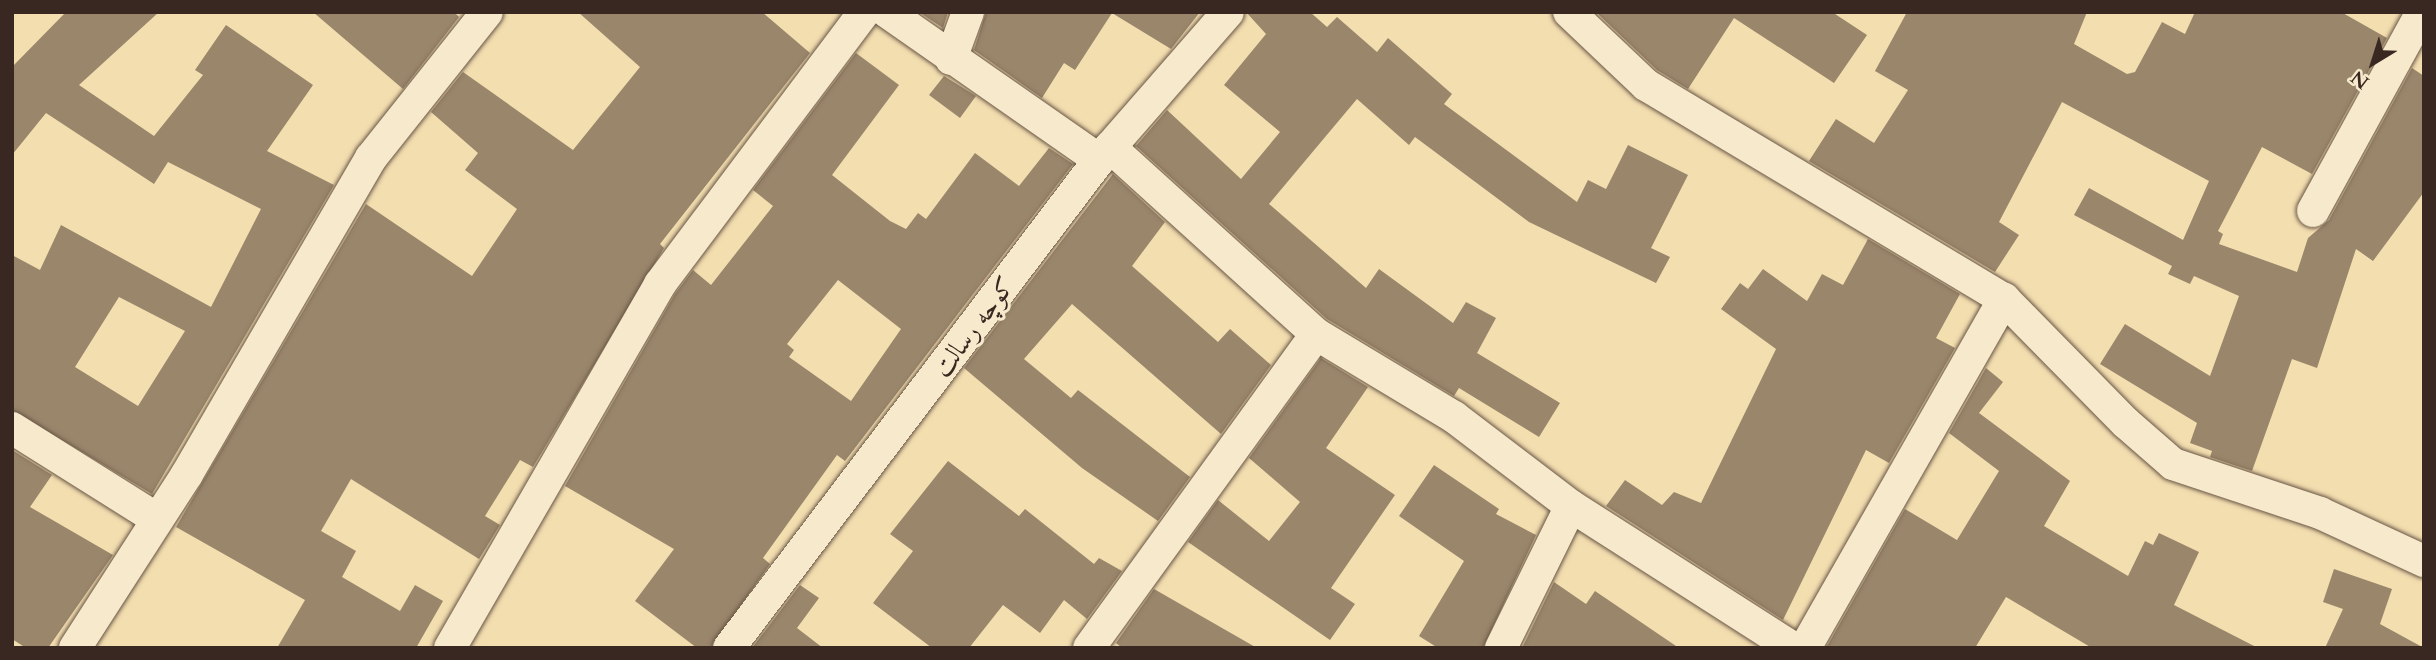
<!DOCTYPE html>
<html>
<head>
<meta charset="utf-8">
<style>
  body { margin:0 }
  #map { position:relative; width:2436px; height:660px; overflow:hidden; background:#f3deb0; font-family:Cardo,Amiri,serif }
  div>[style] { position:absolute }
  .building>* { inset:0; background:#9a866b }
  .roads { filter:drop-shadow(0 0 2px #685545) drop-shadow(0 0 2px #685545) }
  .street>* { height:32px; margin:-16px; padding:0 16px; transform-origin:16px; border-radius:16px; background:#f7eacc }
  span { translate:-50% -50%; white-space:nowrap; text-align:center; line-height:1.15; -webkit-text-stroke:6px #f7eacc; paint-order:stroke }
  .street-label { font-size:26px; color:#392721 }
  .frame { position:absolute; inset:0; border:14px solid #392721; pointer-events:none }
  .north { position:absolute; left:2338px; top:28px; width:70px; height:70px; -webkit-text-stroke:5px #f7eacc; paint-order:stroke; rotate:218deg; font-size:19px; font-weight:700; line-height:28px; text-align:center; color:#392721 }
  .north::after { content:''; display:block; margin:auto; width:24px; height:32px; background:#392721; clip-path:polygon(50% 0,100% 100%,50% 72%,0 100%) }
</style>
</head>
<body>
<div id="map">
  <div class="building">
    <div style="clip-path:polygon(evenodd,66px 12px,159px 12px,79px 85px,154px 136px,203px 75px,195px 70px,226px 25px,313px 85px,267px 151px,334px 185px,152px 494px,12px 410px,12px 255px,40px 270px,61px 225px,211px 307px,261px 209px,168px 162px,154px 184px,46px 113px,12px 155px,12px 67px,66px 12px,119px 297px,185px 331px,138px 406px,75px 367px,119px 297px)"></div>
    <div style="clip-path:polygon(313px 12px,454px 12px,459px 17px,403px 89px)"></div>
    <div style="clip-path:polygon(578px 12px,762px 12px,810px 53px,660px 244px,664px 248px,533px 467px,520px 460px,485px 516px,500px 525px,479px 559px,351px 479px,321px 531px,356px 551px,342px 577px,400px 611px,415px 585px,443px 601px,416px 648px,277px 648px,305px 600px,176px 527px,366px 204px,472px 276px,517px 209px,465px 170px,478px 153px,431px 112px,463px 72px,573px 150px,640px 67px)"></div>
    <div style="clip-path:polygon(919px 12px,948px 12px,943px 28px)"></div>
    <div style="clip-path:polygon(986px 12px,1200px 12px,1171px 49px,1112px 13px,1075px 70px,1064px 63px,1042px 98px,974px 50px)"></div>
    <div style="clip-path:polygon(1246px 12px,1310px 12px,1327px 27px,1337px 17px,1377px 52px,1388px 38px,1452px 94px,1444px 104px,1577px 202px,1588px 180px,1606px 189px,1628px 145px,1688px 175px,1651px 248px,1670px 257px,1656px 283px,1529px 222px,1415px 137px,1409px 145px,1357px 99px,1269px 204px,1366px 288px,1379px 269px,1453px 323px,1466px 302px,1496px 318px,1477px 353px,1560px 403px,1539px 437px,1459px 388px,1454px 396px,1327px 319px,1136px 146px,1167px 110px,1241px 179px,1280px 132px,1224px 85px,1266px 34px)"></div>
    <div style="clip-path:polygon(1596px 12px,1832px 12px,1867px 35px,1834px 83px,1734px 18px,1688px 89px,1657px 70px)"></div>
    <div style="clip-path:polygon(1907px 12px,2087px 12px,2074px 44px,2127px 74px,2135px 72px,2162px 22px,2185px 34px,2195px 12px,2341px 12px,2387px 38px,2312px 174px,2262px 147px,2218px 231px,2223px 234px,2219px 244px,2297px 272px,2308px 238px,2329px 220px,2412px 68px,2424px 76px,2424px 192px,2373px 261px,2356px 249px,2317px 368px,2292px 359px,2252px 471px,2210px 457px,2212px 451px,2190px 443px,2197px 423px,2100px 364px,2125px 324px,2210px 376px,2239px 296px,2194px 276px,2190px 284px,2168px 274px,2172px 266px,2074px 215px,2089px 188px,2183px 240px,2209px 181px,2062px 102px,1999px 222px,2019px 235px,1995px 272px,1809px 161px,1836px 119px,1874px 143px,1908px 90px,1875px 71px)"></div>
    <div style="clip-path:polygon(evenodd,856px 53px,899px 85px,832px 175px,890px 221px,906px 229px,918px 213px,926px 219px,975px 153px,1019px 186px,1049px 148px,1073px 164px,845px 461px,837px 455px,763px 558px,770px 564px,711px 648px,697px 648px,635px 601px,674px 549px,565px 486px,675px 294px,693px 270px,711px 285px,773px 206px,753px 190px,856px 53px,838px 280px,901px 329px,851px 401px,789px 357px,794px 350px,787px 344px,838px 280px)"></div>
    <div style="clip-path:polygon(944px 76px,976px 96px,960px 118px,929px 95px)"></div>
    <div style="clip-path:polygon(1113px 174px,1165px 222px,1132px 266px,1218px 342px,1230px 329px,1271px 365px,1221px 434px,1072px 304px,1024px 359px,1071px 398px,1078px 390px,1190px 477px,1158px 521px,1082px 468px,964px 368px)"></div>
    <div style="clip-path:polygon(1868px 239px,1960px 294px,1936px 338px,1955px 348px,1889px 463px,1866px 450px,1783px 620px,1606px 506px,1625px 480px,1662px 505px,1674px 492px,1701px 503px,1776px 349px,1721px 309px,1740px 283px,1748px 289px,1763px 269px,1807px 301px,1822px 274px,1843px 285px)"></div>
    <div style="clip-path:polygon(1321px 358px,1368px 387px,1326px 448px,1395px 495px,1331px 588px,1355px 604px,1330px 640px,1188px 542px,1218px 500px,1269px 541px,1300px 502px,1249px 458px)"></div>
    <div style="clip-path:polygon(1986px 368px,2003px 382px,1979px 413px,2070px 481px,2044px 526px,2128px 576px,2145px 541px,2153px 545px,2159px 533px,2199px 552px,2174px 605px,2258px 648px,2092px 648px,2006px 597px,1975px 648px,1826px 648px,1905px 509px,1957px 540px,1999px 471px,1949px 433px)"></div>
    <div style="clip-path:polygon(12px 450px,52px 475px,30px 507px,113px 555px,48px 648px,26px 648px,12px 639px)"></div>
    <div style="clip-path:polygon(948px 461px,1019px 516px,1025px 509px,1094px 564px,1099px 558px,1122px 571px,1087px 619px,1064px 600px,1040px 633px,1003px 605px,969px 648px,932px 648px,873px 603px,913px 551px,890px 534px)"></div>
    <div style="clip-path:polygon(1434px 465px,1499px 509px,1496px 514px,1536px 535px,1483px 648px,1438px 648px,1419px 636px,1464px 561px,1399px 516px)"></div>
    <div style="clip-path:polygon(2334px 569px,2392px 589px,2380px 624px,2424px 648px,2325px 648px,2343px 609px,2323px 602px)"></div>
    <div style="clip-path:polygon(1554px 582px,1586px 604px,1595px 591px,1679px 648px,1522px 648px)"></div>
    <div style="clip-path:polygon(800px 585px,819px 598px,797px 628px,823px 648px,752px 648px)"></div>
    <div style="clip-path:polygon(1154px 589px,1257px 648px,1122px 648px,1116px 643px)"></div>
  </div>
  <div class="roads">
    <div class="street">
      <div style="left:887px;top:12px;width:259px;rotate:34.9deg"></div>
      <div style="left:1569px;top:12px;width:106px;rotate:43.5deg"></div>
      <div style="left:1646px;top:85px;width:417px;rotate:30.9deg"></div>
      <div style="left:2004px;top:299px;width:174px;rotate:45.5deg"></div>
      <div style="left:2126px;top:423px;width:62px;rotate:41.1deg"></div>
      <div style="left:2173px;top:464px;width:155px;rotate:18.4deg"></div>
      <div style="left:2320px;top:513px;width:115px;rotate:24.8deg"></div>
      <div style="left:951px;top:59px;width:50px;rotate:-70.1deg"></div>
      <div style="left:1110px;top:147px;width:278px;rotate:42.2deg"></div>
      <div style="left:1316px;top:334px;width:161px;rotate:31deg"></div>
      <div style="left:1454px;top:417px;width:147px;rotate:37.3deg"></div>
      <div style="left:1571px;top:506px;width:264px;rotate:32.6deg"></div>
      <div style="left:2313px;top:211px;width:227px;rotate:-61.3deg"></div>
      <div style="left:12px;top:428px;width:171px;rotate:32.1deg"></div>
      <div style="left:75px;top:648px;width:207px;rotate:-57.2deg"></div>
      <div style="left:187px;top:474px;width:366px;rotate:-59.8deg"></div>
      <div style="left:371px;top:158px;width:186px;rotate:-51.5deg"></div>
      <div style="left:450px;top:648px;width:420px;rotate:-60deg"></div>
      <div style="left:660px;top:284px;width:340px;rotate:-53.1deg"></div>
      <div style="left:729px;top:648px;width:612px;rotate:-52.83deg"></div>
      <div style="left:1099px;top:160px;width:196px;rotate:-48.9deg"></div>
      <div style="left:1089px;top:648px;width:387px;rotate:-54.1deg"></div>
      <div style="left:1501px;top:648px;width:158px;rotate:-63.8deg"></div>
      <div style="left:1805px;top:648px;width:402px;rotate:-60.3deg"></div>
    </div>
  </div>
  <div class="street-label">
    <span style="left:974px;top:327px;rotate:-53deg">کوچه رسالت</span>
  </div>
  <div class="frame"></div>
  <div class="north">N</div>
</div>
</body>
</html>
